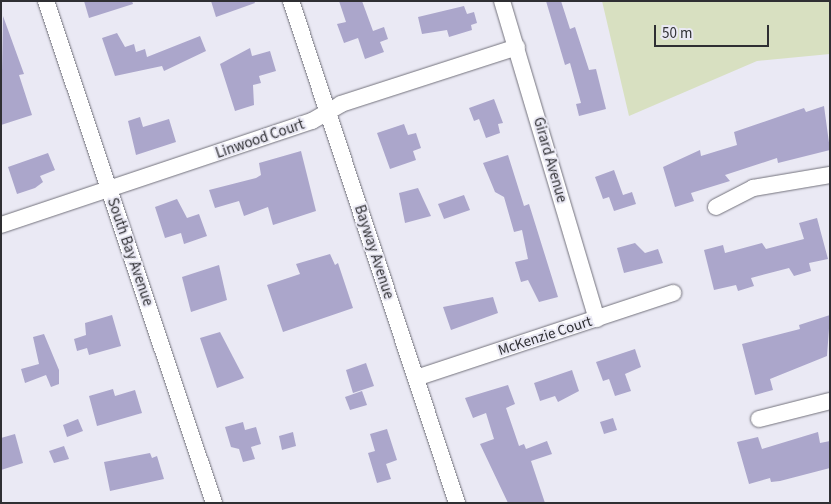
<!DOCTYPE html>
<html>
<head>
<meta charset="utf-8">
<style>
  body { margin:0 }
  #map { position:relative; width:831px; height:504px; overflow:hidden; background:#eae9f4; font-family:"Source Sans 3",sans-serif }
  div>[style] { position:absolute }
  .green>* { inset:0; background:#d8e0c1 }
  .building>* { inset:0; background:#aba6cb }
  .roads { filter:drop-shadow(0 0 1px #73727c) drop-shadow(0 0 1px #73727c) }
  .minor>* { height:16px; margin:-8px; padding:0 8px; transform-origin:8px; border-radius:8px; background:#fff }
  span { translate:-50% -50%; white-space:nowrap; text-align:center; line-height:1.15; -webkit-text-stroke:4px #eae9f4; paint-order:stroke }
  .street-label { font-size:15px; color:#2f2f33 }
  .frame { position:absolute; inset:0; border:2px solid #2f2f33; pointer-events:none }
  .scale { position:absolute; left:654px; top:25px; width:115px; height:22px; box-sizing:border-box; border:2px solid #2f2f33; border-top:0; padding-left:6px; font-size:15px; line-height:18px; white-space:nowrap; color:#2f2f33; -webkit-text-stroke:4px #eae9f4; paint-order:stroke }
</style>
</head>
<body>
<div id="map">
  <div class="green">
    <div style="clip-path:polygon(602px 1px,830px 1px,830px 54px,757px 61px,629px 116px)"></div>
  </div>
  <div class="building">
    <div style="clip-path:polygon(84px 1px,132px 1px,133px 4px,89px 18px)"></div>
    <div style="clip-path:polygon(211px 1px,254px 1px,255px 3px,216px 17px)"></div>
    <div style="clip-path:polygon(339px 1px,362px 1px,373px 31px,384px 27px,388px 39px,380px 42px,384px 52px,365px 59px,358px 38px,344px 43px,337px 24px,346px 22px)"></div>
    <div style="clip-path:polygon(546px 1px,561px 1px,570px 29px,575px 27px,589px 70px,596px 69px,606px 109px,579px 116px,576px 104px,581px 103px,570px 63px,565px 65px)"></div>
    <div style="clip-path:polygon(464px 6px,467px 14px,474px 12px,477px 23px,471px 25px,472px 30px,449px 37px,447px 30px,422px 34px,418px 17px)"></div>
    <div style="clip-path:polygon(3px 16px,24px 74px,19px 75px,32px 115px,1px 125px)"></div>
    <div style="clip-path:polygon(117px 33px,125px 47px,134px 44px,136px 52px,145px 49px,147px 57px,200px 36px,206px 51px,164px 71px,162px 66px,115px 76px,102px 38px)"></div>
    <div style="clip-path:polygon(250px 48px,252px 56px,270px 51px,276px 71px,259px 76px,261px 83px,253px 85px,254px 105px,235px 111px,220px 64px)"></div>
    <div style="clip-path:polygon(494px 99px,503px 123px,498px 124px,500px 133px,486px 138px,479px 119px,474px 121px,469px 108px)"></div>
    <div style="clip-path:polygon(824px 106px,830px 150px,778px 163px,777px 158px,725px 175px,730px 181px,691px 193px,694px 201px,675px 207px,663px 167px,700px 150px,701px 156px,737px 145px,734px 132px,804px 108px,806px 112px)"></div>
    <div style="clip-path:polygon(140px 117px,143px 127px,169px 119px,176px 142px,136px 155px,128px 121px)"></div>
    <div style="clip-path:polygon(404px 124px,408px 135px,416px 133px,421px 148px,413px 151px,416px 160px,390px 169px,377px 133px)"></div>
    <div style="clip-path:polygon(301px 151px,316px 211px,273px 225px,268px 207px,244px 216px,239px 201px,215px 208px,209px 190px,256px 178px,261px 175px,259px 163px)"></div>
    <div style="clip-path:polygon(48px 153px,55px 170px,40px 176px,43px 182px,35px 188px,17px 194px,8px 167px)"></div>
    <div style="clip-path:polygon(508px 155px,524px 206px,529px 204px,558px 297px,539px 302px,528px 280px,521px 282px,515px 262px,528px 259px,522px 230px,514px 232px,504px 197px,495px 192px,483px 163px)"></div>
    <div style="clip-path:polygon(614px 170px,623px 195px,632px 192px,636px 204px,614px 211px,609px 197px,603px 199px,595px 177px)"></div>
    <div style="clip-path:polygon(418px 188px,431px 216px,405px 223px,399px 193px)"></div>
    <div style="clip-path:polygon(464px 195px,470px 210px,444px 219px,438px 204px)"></div>
    <div style="clip-path:polygon(177px 199px,187px 218px,199px 214px,207px 236px,184px 244px,181px 233px,165px 238px,155px 207px)"></div>
    <div style="clip-path:polygon(817px 218px,828px 259px,809px 263px,811px 271px,794px 276px,789px 268px,751px 278px,754px 286px,738px 291px,736px 285px,714px 290px,704px 250px,723px 245px,725px 253px,762px 243px,766px 249px,804px 239px,799px 223px)"></div>
    <div style="clip-path:polygon(635px 243px,645px 253px,658px 249px,663px 263px,624px 273px,617px 248px)"></div>
    <div style="clip-path:polygon(330px 254px,335px 265px,338px 263px,353px 308px,283px 332px,267px 285px,300px 274px,296px 264px)"></div>
    <div style="clip-path:polygon(219px 265px,227px 300px,191px 312px,182px 277px)"></div>
    <div style="clip-path:polygon(493px 297px,498px 313px,451px 330px,443px 307px)"></div>
    <div style="clip-path:polygon(112px 315px,121px 346px,89px 355px,87px 348px,77px 351px,74px 339px,86px 335px,85px 323px)"></div>
    <div style="clip-path:polygon(830px 315px,827px 356px,770px 379px,773px 390px,755px 395px,742px 344px,800px 329px,799px 325px)"></div>
    <div style="clip-path:polygon(220px 332px,244px 378px,217px 388px,200px 338px)"></div>
    <div style="clip-path:polygon(44px 334px,59px 370px,59px 384px,51px 387px,46px 375px,25px 383px,21px 369px,39px 364px,33px 337px)"></div>
    <div style="clip-path:polygon(635px 349px,641px 367px,625px 374px,631px 391px,615px 396px,609px 379px,603px 381px,596px 362px)"></div>
    <div style="clip-path:polygon(366px 363px,374px 386px,353px 393px,346px 370px)"></div>
    <div style="clip-path:polygon(572px 370px,579px 391px,558px 402px,555px 396px,540px 401px,534px 383px)"></div>
    <div style="clip-path:polygon(508px 385px,515px 404px,506px 408px,519px 446px,524px 444px,526px 449px,547px 441px,552px 454px,531px 461px,545px 503px,508px 503px,480px 444px,494px 439px,486px 413px,473px 418px,465px 398px)"></div>
    <div style="clip-path:polygon(113px 389px,115px 396px,135px 390px,142px 413px,97px 426px,89px 396px)"></div>
    <div style="clip-path:polygon(362px 391px,367px 405px,350px 410px,345px 397px)"></div>
    <div style="clip-path:polygon(613px 418px,617px 430px,604px 434px,600px 422px)"></div>
    <div style="clip-path:polygon(78px 419px,83px 431px,67px 437px,63px 425px)"></div>
    <div style="clip-path:polygon(243px 422px,245px 430px,256px 427px,261px 444px,251px 447px,255px 459px,243px 462px,239px 449px,231px 447px,225px 427px)"></div>
    <div style="clip-path:polygon(387px 429px,397px 460px,386px 464px,391px 479px,377px 483px,368px 453px,375px 451px,370px 434px)"></div>
    <div style="clip-path:polygon(293px 432px,296px 446px,282px 450px,279px 436px)"></div>
    <div style="clip-path:polygon(818px 432px,820px 443px,830px 441px,830px 468px,780px 481px,771px 482px,770px 478px,749px 484px,737px 442px,758px 437px,762px 449px)"></div>
    <div style="clip-path:polygon(15px 434px,23px 463px,1px 470px,1px 438px)"></div>
    <div style="clip-path:polygon(64px 446px,69px 459px,54px 463px,49px 451px)"></div>
    <div style="clip-path:polygon(150px 453px,152px 458px,157px 456px,164px 479px,110px 491px,104px 462px)"></div>
  </div>
  <div class="roads">
    <div class="minor">
      <div style="left:46px;top:1px;width:529px;rotate:71.5deg"></div>
      <div style="left:291px;top:1px;width:529px;rotate:71.7deg"></div>
      <div style="left:502px;top:1px;width:332px;rotate:73.4deg"></div>
      <div style="left:716px;top:207px;width:42px;rotate:-27.2deg"></div>
      <div style="left:753px;top:188px;width:78px;rotate:-9.6deg"></div>
      <div style="left:1px;top:225px;width:328px;rotate:-18.5deg"></div>
      <div style="left:312px;top:121px;width:34px;rotate:-30deg"></div>
      <div style="left:341px;top:104px;width:185px;rotate:-17.9deg"></div>
      <div style="left:416px;top:378px;width:271px;rotate:-18.3deg"></div>
      <div style="left:759px;top:419px;width:73px;rotate:-14.2deg"></div>
    </div>
  </div>
  <div class="street-label">
    <span style="left:260px;top:139px;rotate:-19deg">Linwood Court</span>
    <span style="left:550px;top:160px;rotate:74deg">Girard Avenue</span>
    <span style="left:130px;top:252px;rotate:71deg">South Bay Avenue</span>
    <span style="left:374px;top:252px;rotate:72deg">Bayway Avenue</span>
    <span style="left:545px;top:336px;rotate:-18deg">McKenzie Court</span>
  </div>
  <div class="frame"></div>
  <div class="scale">50 m</div>
</div>
</body>
</html>
